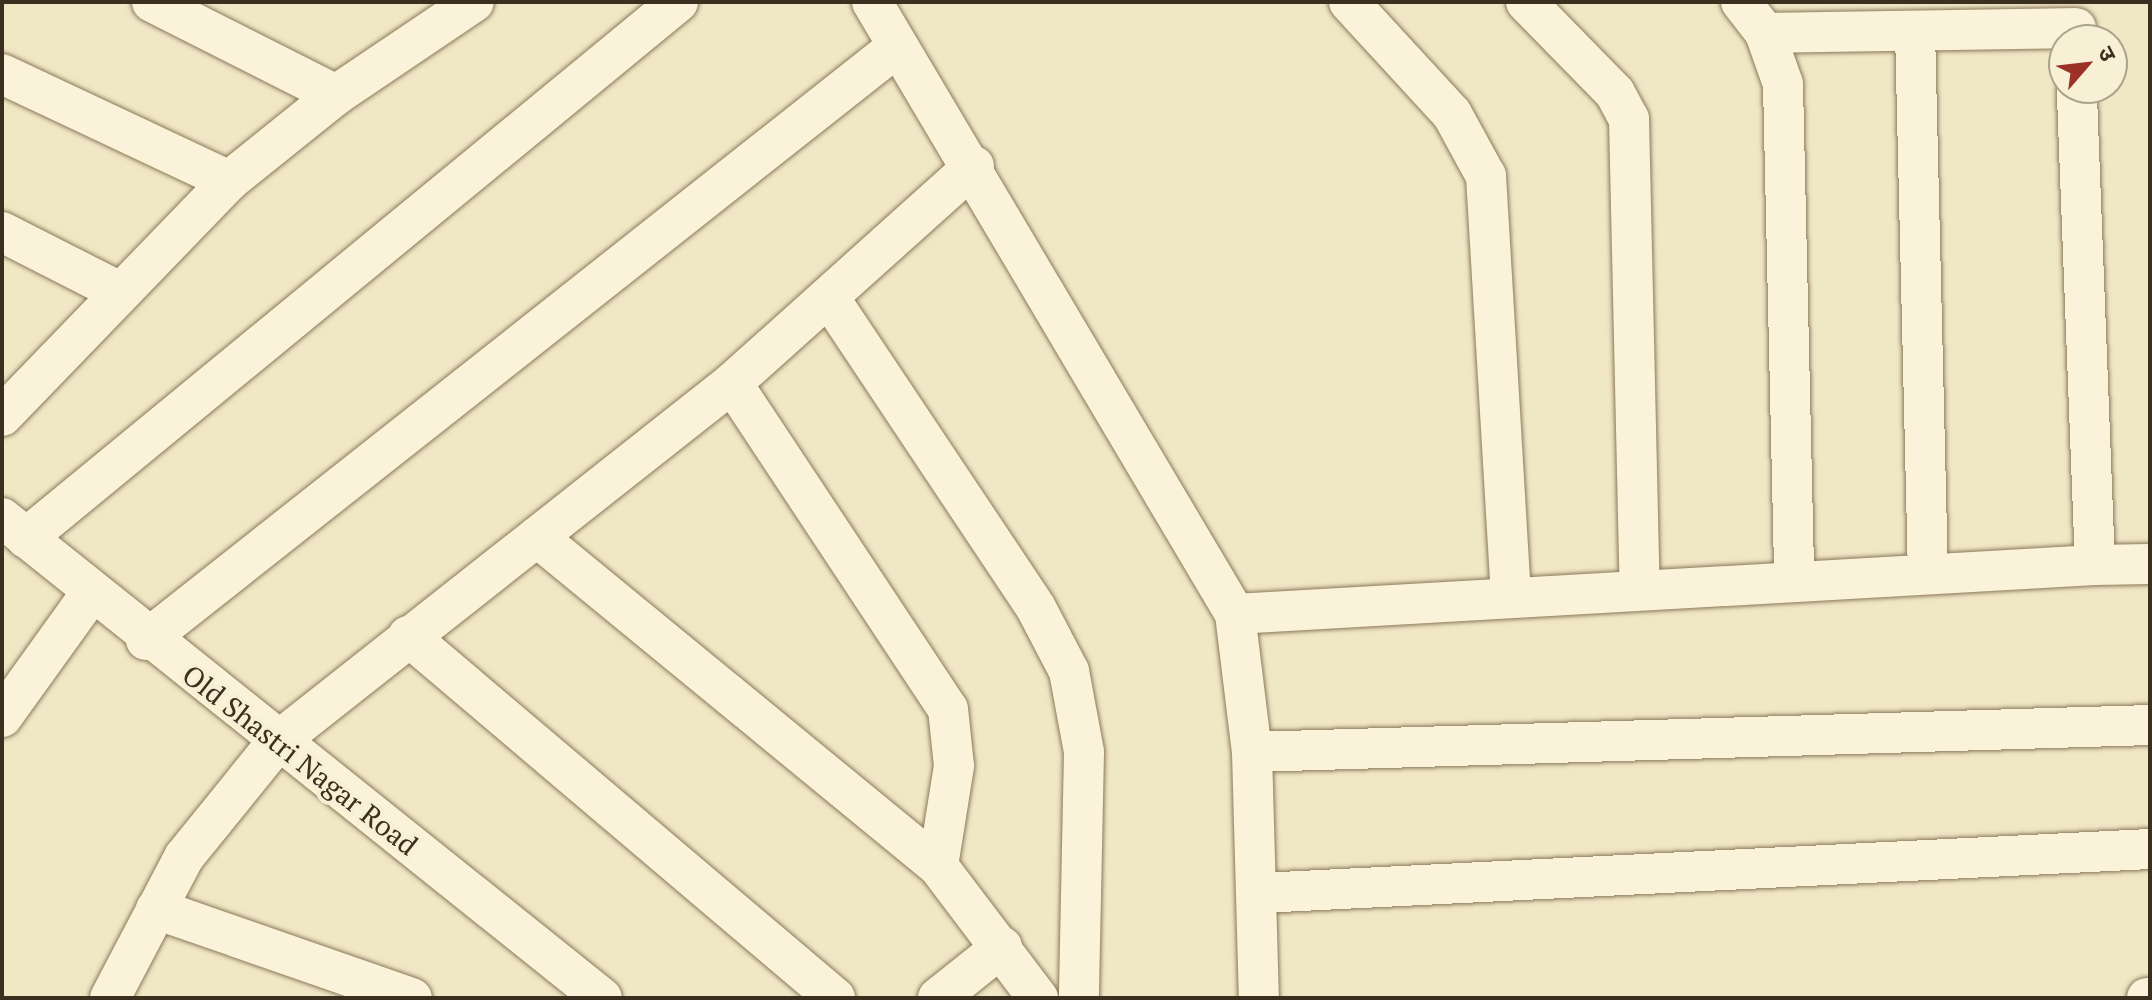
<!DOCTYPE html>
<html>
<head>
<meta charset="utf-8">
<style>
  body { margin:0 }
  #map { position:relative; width:2152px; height:1000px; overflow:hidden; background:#f0e7c5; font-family:"PT Serif","Noto Sans Devanagari",serif }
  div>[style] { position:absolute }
  .roads { filter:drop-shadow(0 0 2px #8b795a) drop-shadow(0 0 2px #8b795a) }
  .minor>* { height:40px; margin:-20px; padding:0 20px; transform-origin:20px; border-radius:20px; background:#faf3d9 }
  span { translate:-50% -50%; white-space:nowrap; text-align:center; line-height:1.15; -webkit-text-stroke:8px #f7f0d5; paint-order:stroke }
  .street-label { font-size:28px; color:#3b2f1f }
  .frame { position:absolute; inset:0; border:4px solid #3b2f1f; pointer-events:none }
  .north { position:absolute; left:2048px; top:24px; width:80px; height:80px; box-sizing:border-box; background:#f7f0d5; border:2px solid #aca38c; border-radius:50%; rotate:62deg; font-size:22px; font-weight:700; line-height:32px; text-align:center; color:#3b2f1f }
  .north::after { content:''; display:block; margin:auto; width:28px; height:36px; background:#9c3128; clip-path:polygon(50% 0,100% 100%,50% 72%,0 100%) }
</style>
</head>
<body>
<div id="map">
  <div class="roads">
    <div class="minor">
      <div style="left:152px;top:2px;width:206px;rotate:26.8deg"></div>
      <div style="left:872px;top:2px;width:712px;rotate:59.33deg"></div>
      <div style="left:1235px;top:614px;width:139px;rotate:83deg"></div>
      <div style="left:1252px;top:752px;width:246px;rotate:88.4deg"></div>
      <div style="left:1349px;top:2px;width:152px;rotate:47.4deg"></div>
      <div style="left:1452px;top:114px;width:71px;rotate:61.3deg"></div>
      <div style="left:1486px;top:176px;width:422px;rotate:86.6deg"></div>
      <div style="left:1526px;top:2px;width:127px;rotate:45.6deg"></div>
      <div style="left:1615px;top:93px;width:30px;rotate:62deg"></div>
      <div style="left:1629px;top:119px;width:471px;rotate:88.7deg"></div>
      <div style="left:1741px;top:2px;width:39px;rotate:52deg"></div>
      <div style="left:1765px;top:33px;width:54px;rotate:70.6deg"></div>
      <div style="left:1783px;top:84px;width:498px;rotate:88.7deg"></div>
      <div style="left:1915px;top:31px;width:543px;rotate:88.63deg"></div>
      <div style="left:1765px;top:33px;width:311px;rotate:-0.9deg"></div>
      <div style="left:2px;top:74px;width:251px;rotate:25.2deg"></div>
      <div style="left:2px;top:232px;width:132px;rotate:27deg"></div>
      <div style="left:830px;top:299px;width:371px;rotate:56.3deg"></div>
      <div style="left:1036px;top:608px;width:71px;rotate:62.4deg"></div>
      <div style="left:1069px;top:671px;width:82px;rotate:79.5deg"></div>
      <div style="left:1084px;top:752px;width:246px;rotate:91.2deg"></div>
      <div style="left:732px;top:383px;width:391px;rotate:56.5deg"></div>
      <div style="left:948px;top:709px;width:57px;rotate:84deg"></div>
      <div style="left:954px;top:766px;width:101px;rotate:99.1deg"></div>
      <div style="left:2px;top:416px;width:327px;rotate:-46deg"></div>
      <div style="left:229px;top:181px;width:137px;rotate:-38.8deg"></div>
      <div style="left:336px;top:95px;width:166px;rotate:-34deg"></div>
      <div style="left:2px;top:518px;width:768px;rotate:38.66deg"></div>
      <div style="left:537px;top:537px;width:519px;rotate:39.37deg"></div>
      <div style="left:938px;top:866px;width:166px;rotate:52.9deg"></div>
      <div style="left:26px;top:538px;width:844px;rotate:-39.42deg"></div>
      <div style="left:2095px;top:565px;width:55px;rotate:-1deg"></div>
      <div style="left:1235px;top:614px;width:861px;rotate:-3.26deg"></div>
      <div style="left:2095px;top:565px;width:477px;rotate:-92.2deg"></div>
      <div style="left:408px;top:636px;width:560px;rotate:40.29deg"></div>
      <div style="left:146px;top:640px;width:958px;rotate:-38.3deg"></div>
      <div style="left:2px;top:717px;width:153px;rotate:-54.3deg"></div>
      <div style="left:1252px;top:752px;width:898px;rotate:-1.72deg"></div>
      <div style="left:1260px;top:893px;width:891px;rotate:-2.83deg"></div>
      <div style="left:156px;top:909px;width:271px;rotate:19.2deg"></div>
      <div style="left:110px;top:998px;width:159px;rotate:-62.3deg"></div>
      <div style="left:184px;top:857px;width:148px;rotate:-51deg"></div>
      <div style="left:277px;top:742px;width:580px;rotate:-38.27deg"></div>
      <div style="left:732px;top:383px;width:325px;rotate:-41.9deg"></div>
      <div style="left:938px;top:998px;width:82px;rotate:-38.6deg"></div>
      <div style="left:2147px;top:998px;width:3px"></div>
    </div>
  </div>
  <div class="street-label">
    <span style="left:300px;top:760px;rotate:38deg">Old Shastri Nagar Road</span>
  </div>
  <div class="frame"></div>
  <div class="north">उ</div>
</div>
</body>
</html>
